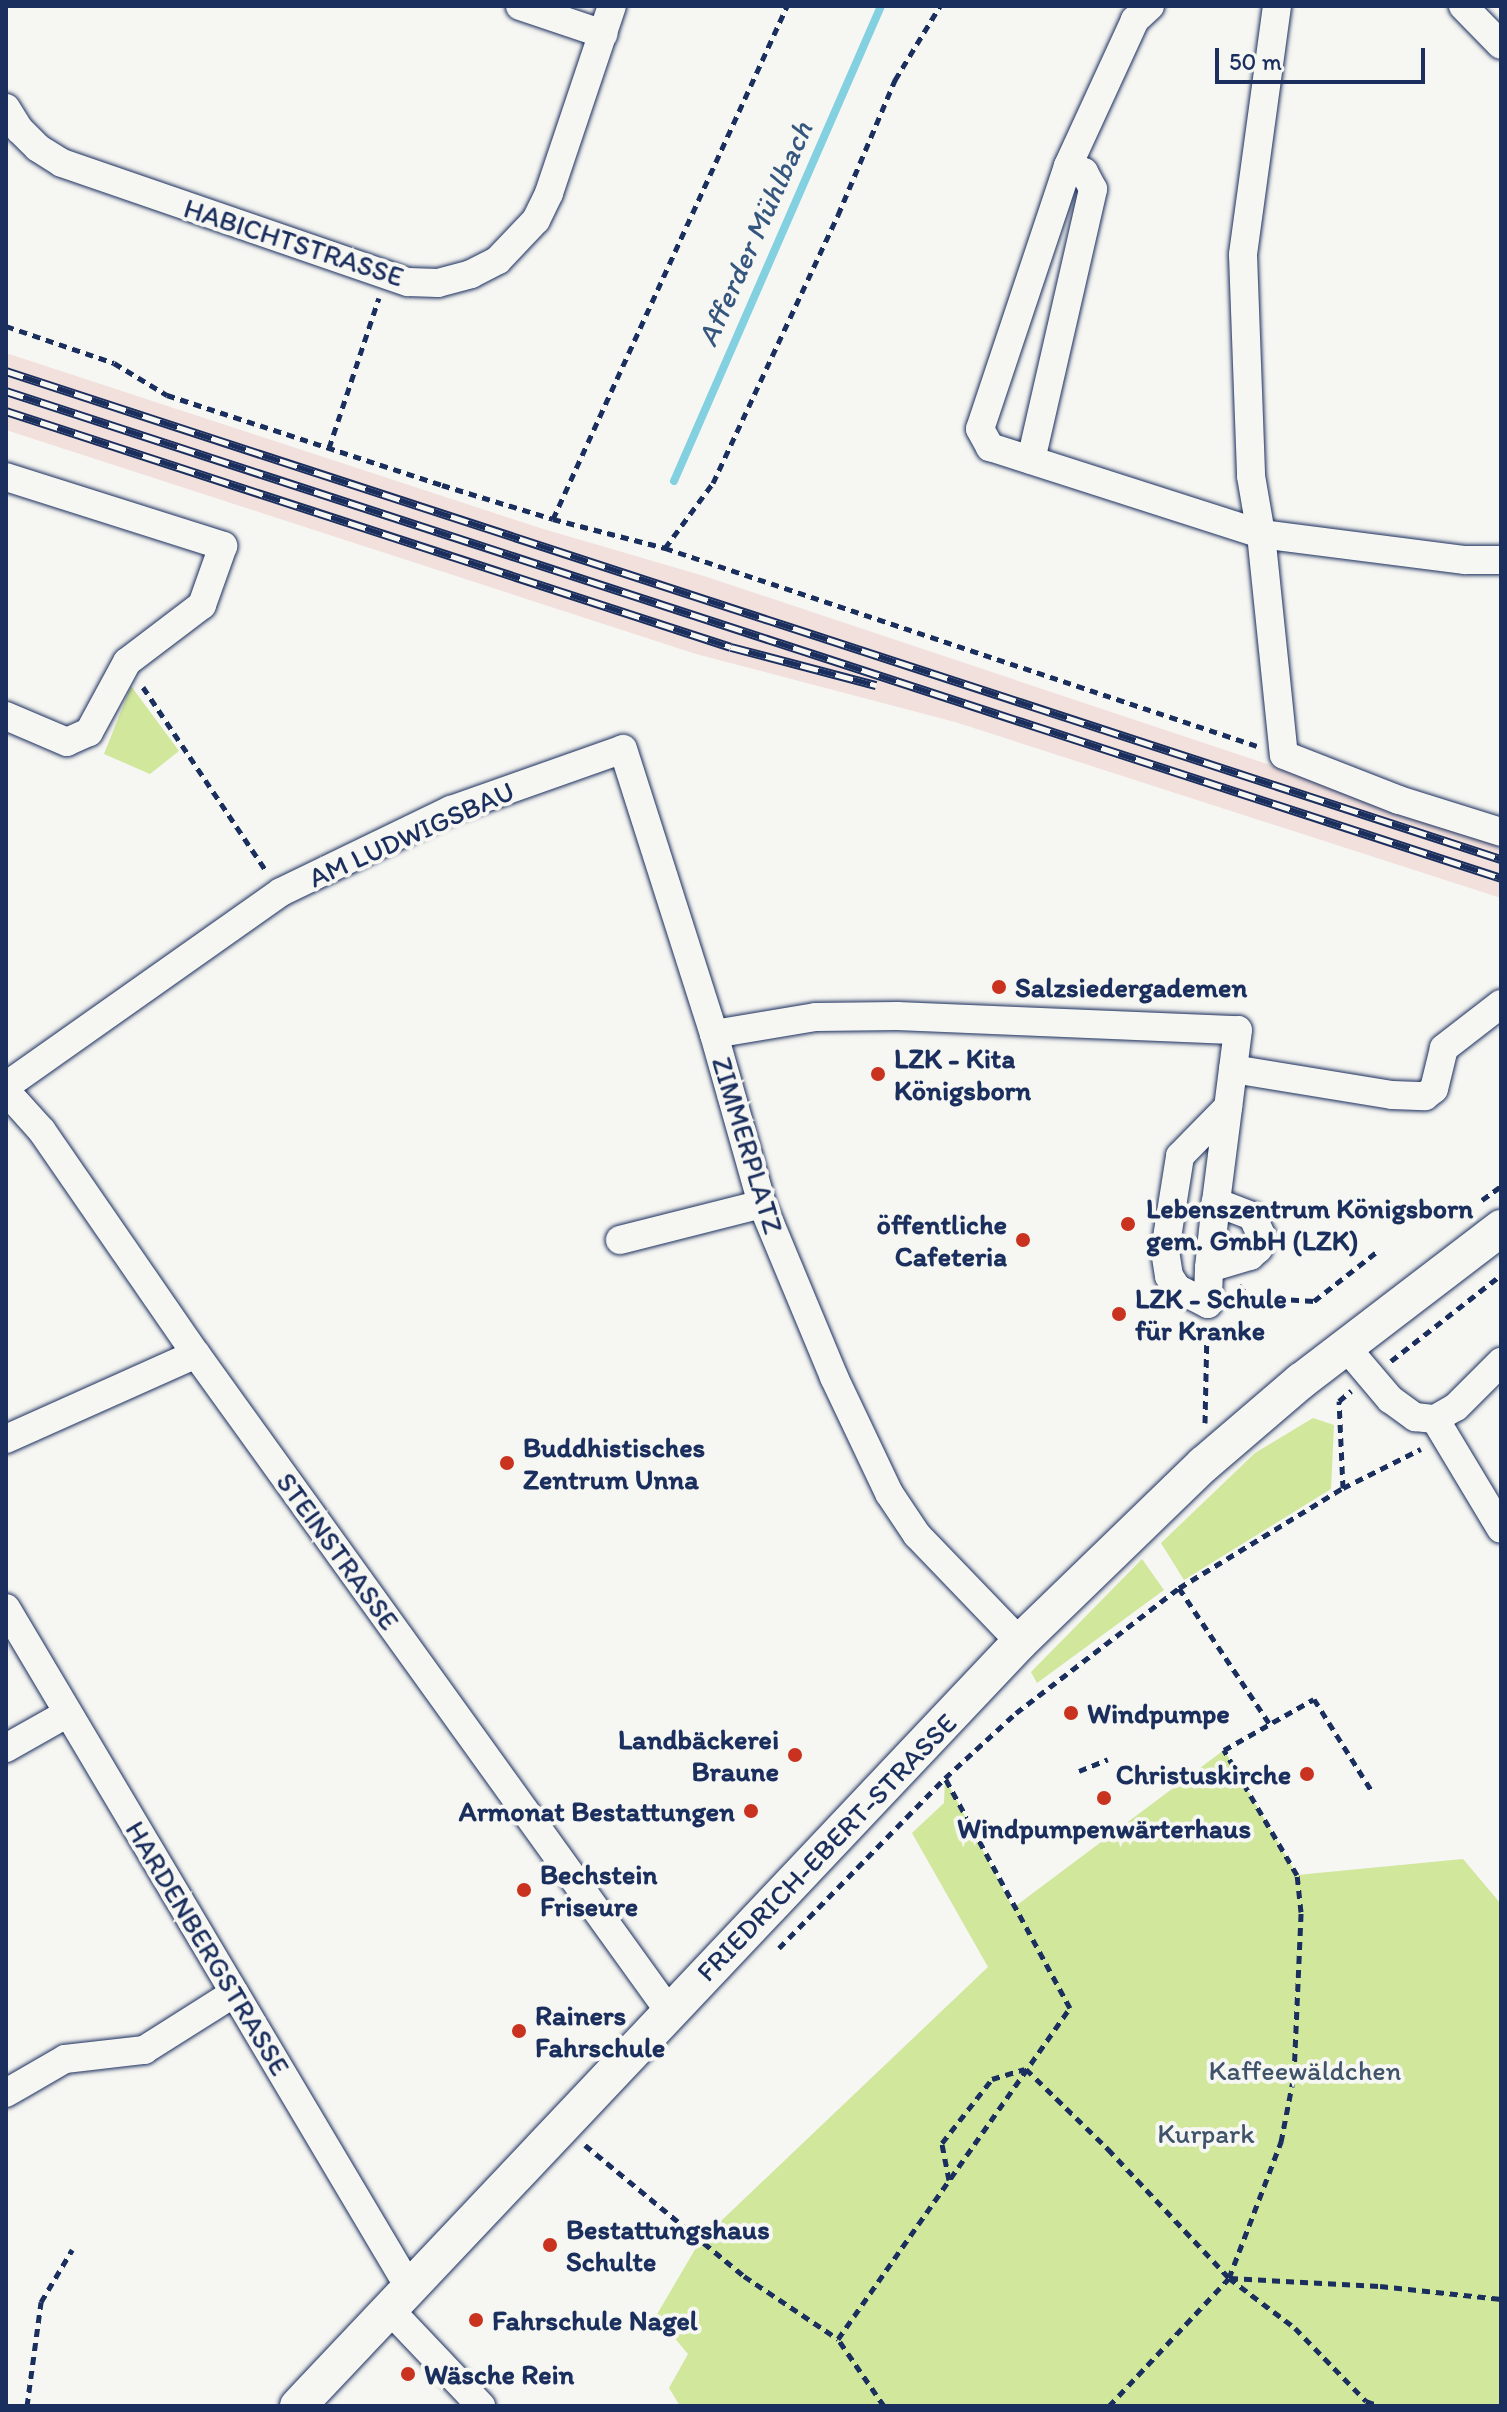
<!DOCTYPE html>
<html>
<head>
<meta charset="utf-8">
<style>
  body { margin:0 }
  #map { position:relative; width:1507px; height:2412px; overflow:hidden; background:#f6f6f2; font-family:Itim,sans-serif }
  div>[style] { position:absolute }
  .built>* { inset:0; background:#f2e0dc }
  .green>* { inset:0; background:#d0e79c }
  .stream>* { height:8px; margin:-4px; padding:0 4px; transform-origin:4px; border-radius:4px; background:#83d0e1 }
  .path>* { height:5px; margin-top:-2.5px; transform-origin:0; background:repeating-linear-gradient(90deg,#1b2f5e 0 8px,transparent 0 14px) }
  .roads { filter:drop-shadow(0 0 2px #1b2f5e) drop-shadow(0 0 2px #1b2f5e) }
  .minor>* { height:28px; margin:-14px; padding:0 14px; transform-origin:14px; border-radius:14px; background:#f6f6f2 }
  .major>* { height:36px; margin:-18px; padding:0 18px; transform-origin:18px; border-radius:18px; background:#f6f6f2 }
  .rail>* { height:9px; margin-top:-4.5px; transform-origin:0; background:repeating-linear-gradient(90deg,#f6f6f2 0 18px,#1b2f5e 0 36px); box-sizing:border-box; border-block:2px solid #1b2f5e }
  .dots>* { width:22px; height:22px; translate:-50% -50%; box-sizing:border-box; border:4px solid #f6f6f2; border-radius:50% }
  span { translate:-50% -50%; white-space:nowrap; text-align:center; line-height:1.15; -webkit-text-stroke:8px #f6f6f2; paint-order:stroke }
  .street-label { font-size:28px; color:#1b2f5e }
  .poi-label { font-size:28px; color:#1b2f5e; font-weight:700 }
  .left { translate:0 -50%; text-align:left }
  .right { translate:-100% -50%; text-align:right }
  .park-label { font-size:28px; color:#3f546a }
  .water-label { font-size:30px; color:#35577f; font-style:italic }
  .frame { position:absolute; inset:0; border:8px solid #1b2f5e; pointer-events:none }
  .scale { position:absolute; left:1215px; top:48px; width:210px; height:36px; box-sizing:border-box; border:4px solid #1b2f5e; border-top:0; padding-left:10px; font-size:24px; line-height:28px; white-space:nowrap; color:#1b2f5e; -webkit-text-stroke:6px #f6f6f2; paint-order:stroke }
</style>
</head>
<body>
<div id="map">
  <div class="built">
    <div style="clip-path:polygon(6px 353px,540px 528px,704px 576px,1501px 842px,1501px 898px,955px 722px,696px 654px,6px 430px)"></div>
  </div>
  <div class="green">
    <div style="clip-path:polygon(131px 686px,179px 751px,150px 774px,104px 754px)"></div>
    <div style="clip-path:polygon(1313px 1418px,1334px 1425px,1331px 1489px,1184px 1580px,1161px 1543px,1255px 1453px)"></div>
    <div style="clip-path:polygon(1142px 1559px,1164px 1590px,1037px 1683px,1031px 1672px)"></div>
    <div style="clip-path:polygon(1224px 1750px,1297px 1875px,1463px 1859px,1501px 1904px,1501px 2406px,680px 2406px,669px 2388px,688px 2354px,656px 2316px,700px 2241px,988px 1967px,912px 1833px,944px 1803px,945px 1778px,1013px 1908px)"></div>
  </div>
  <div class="stream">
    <div style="left:674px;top:481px;width:518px;rotate:-66.45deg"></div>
  </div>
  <div class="path">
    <div style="left:6px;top:326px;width:114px;rotate:18.9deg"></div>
    <div style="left:114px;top:363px;width:62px;rotate:31.1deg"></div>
    <div style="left:167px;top:395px;width:289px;rotate:18.1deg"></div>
    <div style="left:442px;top:485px;width:116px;rotate:17deg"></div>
    <div style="left:553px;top:519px;width:116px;rotate:14.5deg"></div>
    <div style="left:665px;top:548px;width:624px;rotate:18.49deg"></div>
    <div style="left:329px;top:448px;width:158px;rotate:-71.6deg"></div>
    <div style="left:553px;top:519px;width:564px;rotate:-65.48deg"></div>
    <div style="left:665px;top:548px;width:81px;rotate:-53.6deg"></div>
    <div style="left:713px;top:483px;width:296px;rotate:-65deg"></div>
    <div style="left:838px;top:215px;width:147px;rotate:-67.1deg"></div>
    <div style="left:895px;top:80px;width:87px;rotate:-58.7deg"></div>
    <div style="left:143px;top:687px;width:221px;rotate:56.2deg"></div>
    <div style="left:1482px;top:1200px;width:24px;rotate:-36deg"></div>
    <div style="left:1239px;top:1285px;width:16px;rotate:50deg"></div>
    <div style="left:1249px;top:1297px;width:65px;rotate:3.5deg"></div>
    <div style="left:1314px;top:1301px;width:83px;rotate:-38.1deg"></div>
    <div style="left:1391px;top:1361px;width:140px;rotate:-38deg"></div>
    <div style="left:1205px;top:1423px;width:94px;rotate:-88.8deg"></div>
    <div style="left:1343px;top:1488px;width:87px;rotate:-26.6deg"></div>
    <div style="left:1179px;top:1588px;width:166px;rotate:56.3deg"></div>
    <div style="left:1079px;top:1771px;width:31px;rotate:-22deg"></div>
    <div style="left:779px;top:1948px;width:238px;rotate:-45.7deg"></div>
    <div style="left:945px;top:1778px;width:96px;rotate:-42.5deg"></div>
    <div style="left:1016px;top:1713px;width:205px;rotate:-37.5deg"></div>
    <div style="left:1179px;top:1588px;width:192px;rotate:-31.4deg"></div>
    <div style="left:1343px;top:1488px;width:87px;rotate:-92.6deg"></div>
    <div style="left:1339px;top:1401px;width:16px;rotate:-40deg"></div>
    <div style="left:1026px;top:2069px;width:115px;rotate:44.3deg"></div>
    <div style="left:1108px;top:2149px;width:177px;rotate:46.8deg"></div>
    <div style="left:1229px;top:2278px;width:83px;rotate:37.1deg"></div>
    <div style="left:1295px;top:2328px;width:102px;rotate:45.8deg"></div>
    <div style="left:1366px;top:2401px;width:15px;rotate:20deg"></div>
    <div style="left:585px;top:2145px;width:206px;rotate:39.5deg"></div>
    <div style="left:744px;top:2276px;width:113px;rotate:33.8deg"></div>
    <div style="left:949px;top:2180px;width:38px;rotate:-101deg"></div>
    <div style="left:942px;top:2143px;width:81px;rotate:-52deg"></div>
    <div style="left:992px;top:2079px;width:34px;rotate:-17deg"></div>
    <div style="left:1230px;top:2278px;width:150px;rotate:3.1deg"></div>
    <div style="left:1380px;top:2286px;width:122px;rotate:6.1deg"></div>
    <div style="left:27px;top:2406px;width:105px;rotate:-82.3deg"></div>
    <div style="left:41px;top:2302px;width:61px;rotate:-59.2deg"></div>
    <div style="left:884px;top:2406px;width:81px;rotate:-124.5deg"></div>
    <div style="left:838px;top:2339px;width:404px;rotate:-55deg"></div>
    <div style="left:1070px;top:2008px;width:262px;rotate:-118.5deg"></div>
    <div style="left:1109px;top:2406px;width:175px;rotate:-46.8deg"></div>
    <div style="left:1229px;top:2278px;width:146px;rotate:-69.1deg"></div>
    <div style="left:1281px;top:2142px;width:68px;rotate:-79deg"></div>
    <div style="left:1294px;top:2075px;width:163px;rotate:-87.5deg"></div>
    <div style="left:1301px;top:1912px;width:37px;rotate:-96deg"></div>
    <div style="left:1297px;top:1875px;width:145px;rotate:-120.3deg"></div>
    <div style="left:1224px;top:1750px;width:103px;rotate:-29.5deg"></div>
    <div style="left:1314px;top:1699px;width:107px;rotate:57.9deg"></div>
  </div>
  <div class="roads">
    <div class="minor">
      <div style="left:520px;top:6px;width:88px;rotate:18.6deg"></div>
      <div style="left:1150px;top:6px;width:21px;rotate:137deg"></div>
      <div style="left:1135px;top:20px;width:161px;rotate:114.7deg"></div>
      <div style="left:1068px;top:166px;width:277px;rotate:108.5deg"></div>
      <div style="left:980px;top:429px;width:21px;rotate:61deg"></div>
      <div style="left:990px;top:447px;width:285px;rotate:17.8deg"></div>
      <div style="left:1261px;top:534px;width:206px;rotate:7.3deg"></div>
      <div style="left:1465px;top:560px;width:36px"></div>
      <div style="left:1277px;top:6px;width:251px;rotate:97.8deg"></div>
      <div style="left:1243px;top:255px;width:221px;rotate:87.9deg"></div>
      <div style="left:1251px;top:476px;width:59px;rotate:80.2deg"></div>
      <div style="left:1261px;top:534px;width:222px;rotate:84.1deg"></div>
      <div style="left:1284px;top:755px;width:123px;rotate:21.4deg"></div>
      <div style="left:1399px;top:800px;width:107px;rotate:17.4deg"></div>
      <div style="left:1463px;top:6px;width:54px;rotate:45.7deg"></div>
      <div style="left:6px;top:108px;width:26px;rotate:58deg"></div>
      <div style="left:20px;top:130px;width:25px;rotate:45deg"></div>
      <div style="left:38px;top:148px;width:28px;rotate:32deg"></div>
      <div style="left:62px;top:163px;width:366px;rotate:19deg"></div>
      <div style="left:408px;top:282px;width:30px;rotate:2deg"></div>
      <div style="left:438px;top:283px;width:34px;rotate:-15deg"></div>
      <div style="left:471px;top:274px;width:30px;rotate:-27deg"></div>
      <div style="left:498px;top:260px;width:55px;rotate:-46.5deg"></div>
      <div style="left:536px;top:220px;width:30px;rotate:-64deg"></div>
      <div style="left:549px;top:193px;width:197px;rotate:-71.4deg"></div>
      <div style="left:1031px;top:460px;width:278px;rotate:-77.1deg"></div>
      <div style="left:1093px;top:189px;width:19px;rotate:-118deg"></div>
      <div style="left:1084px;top:172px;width:17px;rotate:-159deg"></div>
      <div style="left:6px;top:477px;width:228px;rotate:17.6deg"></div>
      <div style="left:223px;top:546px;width:63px;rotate:109.6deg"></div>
      <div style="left:202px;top:605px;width:94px;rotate:142.8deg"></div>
      <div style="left:127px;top:662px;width:80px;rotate:118.5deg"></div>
      <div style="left:89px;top:732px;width:24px;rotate:156deg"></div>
      <div style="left:67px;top:742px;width:66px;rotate:-156.9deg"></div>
      <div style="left:1233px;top:1069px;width:161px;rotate:9.3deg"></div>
      <div style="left:1392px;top:1095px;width:33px;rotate:2deg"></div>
      <div style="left:1425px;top:1096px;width:11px;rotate:-38deg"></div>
      <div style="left:1434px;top:1089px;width:42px;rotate:-76.3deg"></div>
      <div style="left:1444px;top:1048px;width:72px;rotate:-37.7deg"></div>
      <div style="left:6px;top:1086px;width:337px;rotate:-35.2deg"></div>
      <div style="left:281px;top:892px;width:189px;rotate:-25.8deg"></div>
      <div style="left:451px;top:810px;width:182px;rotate:-19.5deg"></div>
      <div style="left:623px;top:749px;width:299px;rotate:72.3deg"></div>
      <div style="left:6px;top:1091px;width:54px;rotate:48deg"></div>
      <div style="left:42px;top:1131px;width:271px;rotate:55.4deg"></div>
      <div style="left:196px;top:1354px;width:810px;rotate:54.25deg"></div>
      <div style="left:620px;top:1240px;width:146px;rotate:-14.2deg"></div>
      <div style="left:1209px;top:1268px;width:36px;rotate:92deg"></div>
      <div style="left:1208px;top:1304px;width:35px;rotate:-153deg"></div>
      <div style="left:1177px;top:1288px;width:14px;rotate:-124deg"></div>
      <div style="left:1169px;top:1276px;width:26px;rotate:-99deg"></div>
      <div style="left:1165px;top:1250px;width:95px;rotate:-80.9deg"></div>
      <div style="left:1180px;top:1156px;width:69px;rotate:-45.6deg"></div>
      <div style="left:1345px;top:1346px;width:70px;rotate:49.7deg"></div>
      <div style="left:1390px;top:1399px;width:31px;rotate:36deg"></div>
      <div style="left:1415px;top:1417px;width:20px;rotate:6deg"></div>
      <div style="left:1435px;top:1419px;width:24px;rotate:-30deg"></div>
      <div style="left:1456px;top:1407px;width:64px;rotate:-45deg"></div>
      <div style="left:1435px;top:1419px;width:128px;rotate:59deg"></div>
      <div style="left:6px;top:1439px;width:208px;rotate:-24.1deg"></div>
      <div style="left:6px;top:1608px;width:790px;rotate:59.31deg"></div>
      <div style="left:1020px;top:1642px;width:149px;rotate:-133.9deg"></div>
      <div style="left:917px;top:1535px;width:50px;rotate:-123.7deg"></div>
      <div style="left:889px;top:1493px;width:128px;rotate:-115.4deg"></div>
      <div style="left:834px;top:1377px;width:187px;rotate:-112.6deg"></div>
      <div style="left:762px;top:1204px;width:177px;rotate:-105.8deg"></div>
      <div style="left:714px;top:1034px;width:103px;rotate:-9.5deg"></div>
      <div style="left:816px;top:1017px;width:81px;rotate:-0.7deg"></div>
      <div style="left:897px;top:1016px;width:341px;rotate:2.4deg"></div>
      <div style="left:1238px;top:1030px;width:173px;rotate:97.3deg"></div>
      <div style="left:1216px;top:1202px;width:66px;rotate:96.1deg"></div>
      <div style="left:1209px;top:1268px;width:43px;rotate:-16.3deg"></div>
      <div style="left:1250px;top:1256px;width:11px;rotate:-41deg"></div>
      <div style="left:1258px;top:1249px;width:13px;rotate:-72deg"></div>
      <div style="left:1262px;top:1237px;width:23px;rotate:-115deg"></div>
      <div style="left:1252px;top:1216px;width:39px;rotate:-159deg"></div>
      <div style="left:6px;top:1748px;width:71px;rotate:-29.4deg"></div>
      <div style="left:6px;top:2093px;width:68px;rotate:-30deg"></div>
      <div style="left:65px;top:2059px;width:80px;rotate:-6.5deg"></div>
      <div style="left:144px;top:2050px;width:107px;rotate:-32.3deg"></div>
      <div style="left:389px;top:2309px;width:134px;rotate:46.5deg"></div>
    </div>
    <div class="major">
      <div style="left:298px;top:2406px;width:1051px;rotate:-46.62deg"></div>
      <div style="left:1020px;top:1642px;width:256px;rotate:-44.1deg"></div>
      <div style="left:1204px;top:1464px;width:128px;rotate:-40.6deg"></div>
      <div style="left:1301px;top:1381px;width:252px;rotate:-37.4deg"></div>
    </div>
  </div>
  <div class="rail">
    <div style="left:6px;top:371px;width:1573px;rotate:18.08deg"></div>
    <div style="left:6px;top:391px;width:1572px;rotate:18.04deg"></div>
    <div style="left:6px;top:411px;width:762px;rotate:18.03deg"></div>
    <div style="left:731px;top:647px;width:150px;rotate:14.7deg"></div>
  </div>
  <div class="dots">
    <div style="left:999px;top:987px;background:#c8321e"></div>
    <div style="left:878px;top:1074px;background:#c8321e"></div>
    <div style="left:1128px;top:1224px;background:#c8321e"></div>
    <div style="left:1023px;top:1240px;background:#c8321e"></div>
    <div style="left:1119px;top:1314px;background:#c8321e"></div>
    <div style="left:507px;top:1463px;background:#c8321e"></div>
    <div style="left:1071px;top:1713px;background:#c8321e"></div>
    <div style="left:795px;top:1755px;background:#c8321e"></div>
    <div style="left:1307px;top:1774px;background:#c8321e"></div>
    <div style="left:1104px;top:1798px;background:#c8321e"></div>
    <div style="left:751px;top:1811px;background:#c8321e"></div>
    <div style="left:524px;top:1890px;background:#c8321e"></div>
    <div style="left:519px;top:2031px;background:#c8321e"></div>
    <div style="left:550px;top:2245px;background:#c8321e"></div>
    <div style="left:476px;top:2320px;background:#c8321e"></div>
    <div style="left:408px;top:2374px;background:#c8321e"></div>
  </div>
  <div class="street-label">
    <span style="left:294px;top:242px;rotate:18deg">HABICHTSTRASSE</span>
    <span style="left:411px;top:834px;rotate:-24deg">AM LUDWIGSBAU</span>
    <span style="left:748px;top:1145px;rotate:73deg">ZIMMERPLATZ</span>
    <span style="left:338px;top:1551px;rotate:54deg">STEINSTRASSE</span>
    <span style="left:826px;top:1847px;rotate:-46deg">FRIEDRICH-EBERT-STRASSE</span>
    <span style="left:208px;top:1948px;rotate:59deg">HARDENBERGSTRASSE</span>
  </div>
  <div class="poi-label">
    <span class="left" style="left:1015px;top:987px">Salzsiedergademen</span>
    <span class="left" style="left:894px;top:1074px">LZK - Kita<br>Königsborn</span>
    <span class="left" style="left:1146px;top:1224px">Lebenszentrum Königsborn<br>gem. GmbH (LZK)</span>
    <span class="right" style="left:1007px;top:1240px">öffentliche<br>Cafeteria</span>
    <span class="left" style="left:1135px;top:1314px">LZK - Schule<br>für Kranke</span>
    <span class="left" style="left:523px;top:1463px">Buddhistisches<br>Zentrum Unna</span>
    <span class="left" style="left:1087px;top:1713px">Windpumpe</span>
    <span class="right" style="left:779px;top:1755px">Landbäckerei<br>Braune</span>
    <span class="right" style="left:1291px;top:1774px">Christuskirche</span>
    <span class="right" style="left:735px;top:1811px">Armonat Bestattungen</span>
    <span style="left:1104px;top:1828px">Windpumpenwärterhaus</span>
    <span class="left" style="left:540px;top:1890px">Bechstein<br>Friseure</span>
    <span class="left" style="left:535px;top:2031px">Rainers<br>Fahrschule</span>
    <span class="left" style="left:566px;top:2245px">Bestattungshaus<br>Schulte</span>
    <span class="left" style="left:492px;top:2320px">Fahrschule Nagel</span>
    <span class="left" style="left:424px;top:2374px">Wäsche Rein</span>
  </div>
  <div class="park-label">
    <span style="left:1305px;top:2070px">Kaffeewäldchen</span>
    <span style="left:1206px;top:2133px">Kurpark</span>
  </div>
  <div class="water-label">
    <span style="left:755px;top:234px;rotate:-66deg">Afferder Mühlbach</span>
  </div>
  <div class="frame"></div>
  <div class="scale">50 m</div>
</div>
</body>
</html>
